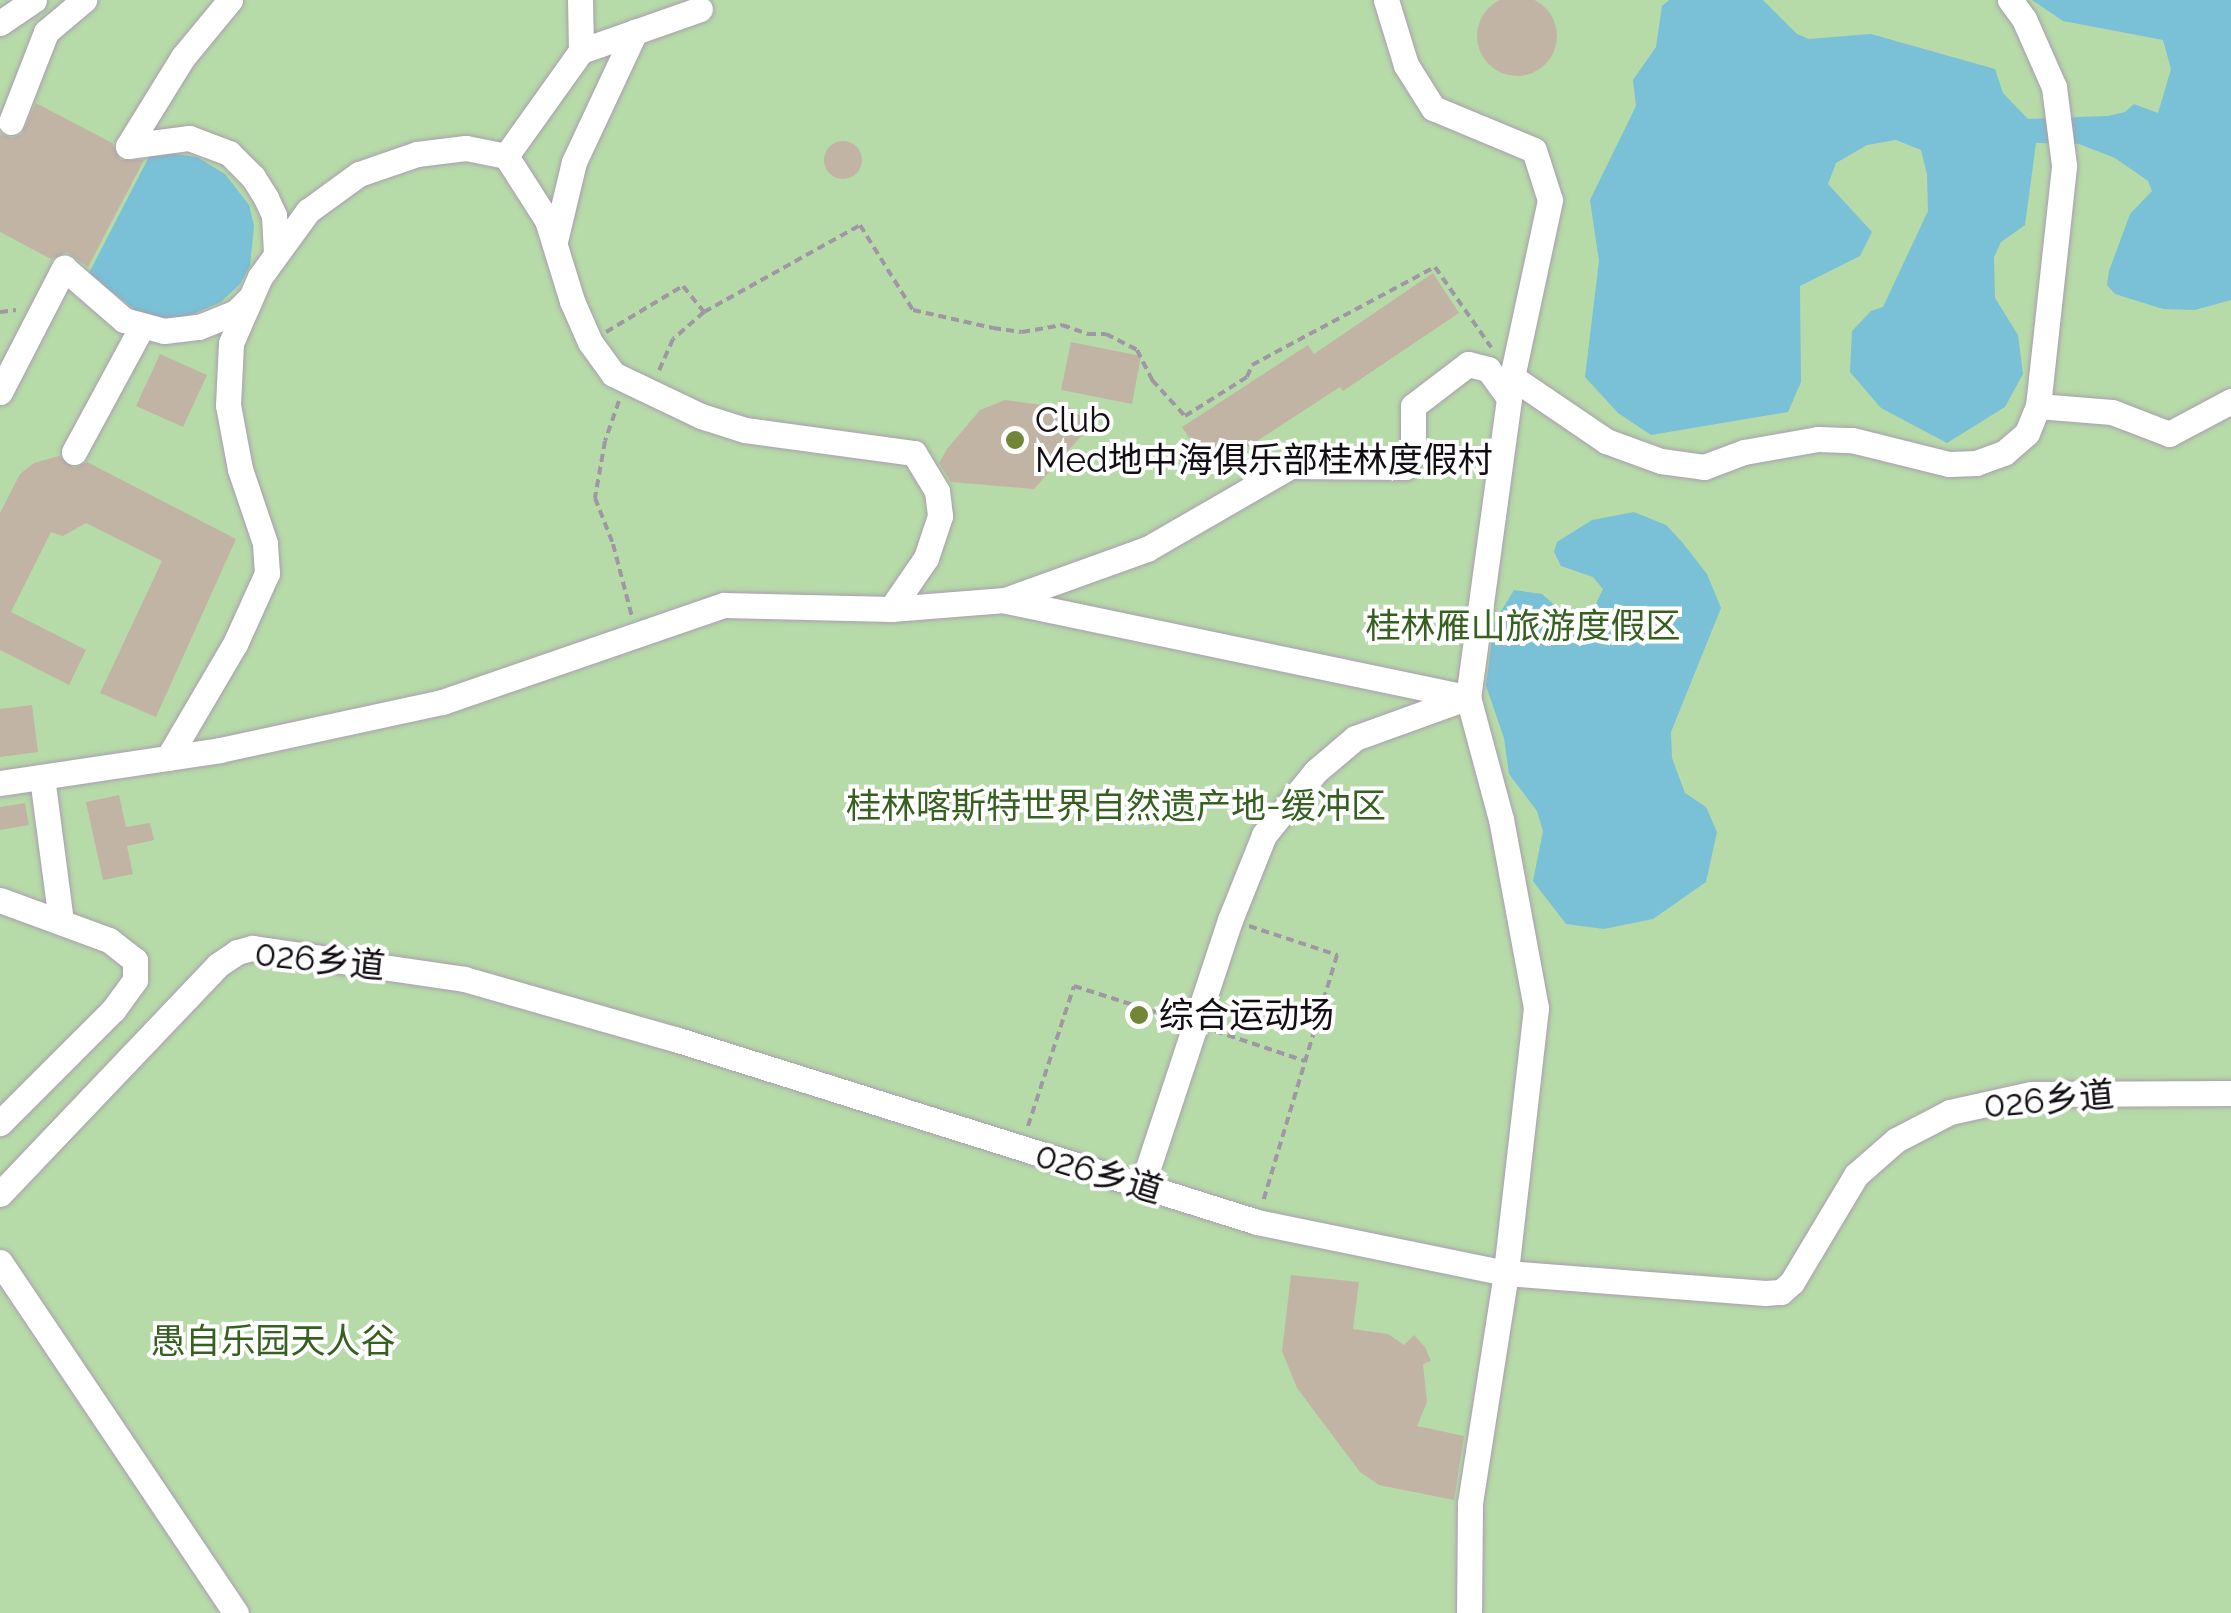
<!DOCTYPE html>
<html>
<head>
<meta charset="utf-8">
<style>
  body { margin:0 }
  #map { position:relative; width:2231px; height:1613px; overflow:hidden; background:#f0e4f5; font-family:Raleway,"Noto Sans SC",sans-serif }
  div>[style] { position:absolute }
  .green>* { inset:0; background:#b7daa9 }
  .water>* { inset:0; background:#7ac0d6 }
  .building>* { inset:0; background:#c2b4a5 }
  .round { border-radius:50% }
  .path>* { height:4px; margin-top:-2px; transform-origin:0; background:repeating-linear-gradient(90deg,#a097a4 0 8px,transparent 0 13px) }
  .roads { filter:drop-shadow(0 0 2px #a99ead) drop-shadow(0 0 2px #a99ead) }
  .minor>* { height:25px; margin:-12.5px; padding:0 12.5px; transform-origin:12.5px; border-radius:12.5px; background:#fff }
  .dots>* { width:28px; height:28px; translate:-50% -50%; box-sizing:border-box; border:5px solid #fff; border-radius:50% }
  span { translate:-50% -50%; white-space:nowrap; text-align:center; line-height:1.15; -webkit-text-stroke:8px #fff; paint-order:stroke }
  .poi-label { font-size:35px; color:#120e13 }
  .left { translate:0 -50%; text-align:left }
  .park-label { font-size:35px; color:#35601f }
  .street-label { font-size:35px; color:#120e13 }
</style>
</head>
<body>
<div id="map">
  <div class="green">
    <div style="clip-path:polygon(0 0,2231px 0,2231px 1613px,0 1613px)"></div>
  </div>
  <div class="water">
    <div style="clip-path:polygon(1669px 0,1763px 0,1797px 34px,1809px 39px,1871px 34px,1995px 69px,2003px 93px,2028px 119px,2108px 116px,2125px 112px,2134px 104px,2158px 113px,2171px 69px,2163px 40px,2063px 21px,2032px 0,2231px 0,2231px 300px,2195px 310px,2163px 309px,2115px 294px,2107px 285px,2109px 271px,2130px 214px,2152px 191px,2148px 181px,2115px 158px,2079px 144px,2036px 143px,2025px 225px,2001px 242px,1994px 257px,1995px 298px,2018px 335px,2023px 374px,2005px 407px,1947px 443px,1881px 408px,1850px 372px,1852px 331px,1871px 311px,1883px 307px,1928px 211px,1927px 174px,1921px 150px,1896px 140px,1867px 145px,1836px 163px,1828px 184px,1872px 232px,1860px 256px,1800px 286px,1801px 382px,1788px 412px,1651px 435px,1618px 413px,1585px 377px,1599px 261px,1590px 200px,1636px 106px,1633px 80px,1656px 47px,1662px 6px)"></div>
    <div style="clip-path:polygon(152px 151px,197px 157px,225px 174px,249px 205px,254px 226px,250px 266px,240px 284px,221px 302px,186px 317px,157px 318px,136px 311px,89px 273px)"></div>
    <div style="clip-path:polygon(1634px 512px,1666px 525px,1682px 542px,1707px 574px,1721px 608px,1671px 732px,1672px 758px,1685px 793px,1706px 807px,1717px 832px,1706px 882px,1653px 919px,1604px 929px,1566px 924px,1533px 881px,1543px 831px,1537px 811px,1509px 774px,1504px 738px,1486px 686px,1494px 623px,1514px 590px,1542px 594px,1576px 624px,1588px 620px,1603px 589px,1593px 577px,1561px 566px,1554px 552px,1557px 542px,1592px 520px)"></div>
  </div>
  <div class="building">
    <div class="round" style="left:1477px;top:-4px;width:80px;height:80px"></div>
    <div style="clip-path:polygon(36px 103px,112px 143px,120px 160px,144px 160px,88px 267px,67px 252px,51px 259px,0 232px,0 134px,12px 138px,22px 134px)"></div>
    <div class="round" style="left:824px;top:141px;width:38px;height:38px"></div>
    <div style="clip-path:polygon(1433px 273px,1459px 313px,1343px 391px,1340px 387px,1211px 471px,1182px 427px,1308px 345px,1314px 354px)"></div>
    <div style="clip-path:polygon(1071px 342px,1141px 356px,1132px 404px,1061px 390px)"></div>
    <div style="clip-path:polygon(160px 354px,207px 375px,183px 427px,136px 406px)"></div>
    <div style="clip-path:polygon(1005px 400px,1058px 407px,1059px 400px,1092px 424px,1034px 489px,951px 482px,939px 463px,947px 449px,980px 410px)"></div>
    <div style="clip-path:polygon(59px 456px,74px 468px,87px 462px,236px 539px,156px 717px,100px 693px,162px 561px,86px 523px,63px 536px,51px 532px,11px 612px,86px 650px,69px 685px,0 650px,0 513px,20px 474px,34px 463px)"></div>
    <div style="clip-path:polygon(32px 705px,38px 752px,0 757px,0 709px)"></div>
    <div style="clip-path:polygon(119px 795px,126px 827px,150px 823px,154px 840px,127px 846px,133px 874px,103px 880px,86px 802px)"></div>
    <div style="clip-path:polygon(25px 803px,29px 825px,0 830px,0 807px)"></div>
    <div style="clip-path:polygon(1291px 1275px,1359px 1282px,1353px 1329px,1388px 1334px,1404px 1345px,1414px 1335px,1425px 1347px,1431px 1361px,1423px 1364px,1427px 1402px,1417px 1426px,1464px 1436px,1454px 1500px,1379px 1485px,1360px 1472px,1297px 1388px,1282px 1351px)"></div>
  </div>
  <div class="path">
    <div style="left:0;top:312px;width:16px;rotate:-7deg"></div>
    <div style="left:704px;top:312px;width:179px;rotate:-29.1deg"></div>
    <div style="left:860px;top:225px;width:100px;rotate:58.1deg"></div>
    <div style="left:913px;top:310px;width:82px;rotate:12.7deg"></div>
    <div style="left:993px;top:328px;width:29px;rotate:8deg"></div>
    <div style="left:1022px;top:332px;width:41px;rotate:-9.9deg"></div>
    <div style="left:1062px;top:325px;width:28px;rotate:19deg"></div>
    <div style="left:1088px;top:334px;width:18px"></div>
    <div style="left:1106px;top:334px;width:35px;rotate:27deg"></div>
    <div style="left:1137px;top:350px;width:34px;rotate:63deg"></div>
    <div style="left:1152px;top:380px;width:49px;rotate:47.5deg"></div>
    <div style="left:1185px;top:416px;width:73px;rotate:-32.2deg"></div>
    <div style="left:1247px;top:377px;width:13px;rotate:-67deg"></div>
    <div style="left:1252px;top:365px;width:208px;rotate:-28.2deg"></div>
    <div style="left:1435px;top:267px;width:98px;rotate:55deg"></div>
    <div style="left:606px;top:332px;width:90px;rotate:-30.9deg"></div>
    <div style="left:683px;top:286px;width:33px;rotate:51deg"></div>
    <div style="left:704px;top:312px;width:41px;rotate:138.9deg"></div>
    <div style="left:673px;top:339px;width:36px;rotate:114deg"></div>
    <div style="left:619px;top:401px;width:42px;rotate:109.3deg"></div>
    <div style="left:605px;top:441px;width:58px;rotate:100deg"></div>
    <div style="left:595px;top:498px;width:49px;rotate:68.6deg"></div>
    <div style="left:613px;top:544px;width:75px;rotate:75.4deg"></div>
    <div style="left:1249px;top:926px;width:93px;rotate:18.2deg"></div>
    <div style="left:1337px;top:955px;width:257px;rotate:106.7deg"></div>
    <div style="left:1215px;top:1031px;width:95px;rotate:18.4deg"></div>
    <div style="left:1028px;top:1126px;width:147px;rotate:-71.8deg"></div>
    <div style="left:1074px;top:986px;width:108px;rotate:17.8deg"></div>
  </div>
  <div class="roads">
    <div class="minor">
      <div style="left:1386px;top:0;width:68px;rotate:72.9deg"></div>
      <div style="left:1406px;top:65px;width:51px;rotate:57.9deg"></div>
      <div style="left:1433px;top:108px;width:109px;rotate:22.6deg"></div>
      <div style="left:1534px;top:150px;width:52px;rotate:72.3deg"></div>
      <div style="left:1550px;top:200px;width:181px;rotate:102.1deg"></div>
      <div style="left:1512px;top:377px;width:323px;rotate:97.8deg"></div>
      <div style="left:1468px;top:697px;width:126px;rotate:74.9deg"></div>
      <div style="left:1501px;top:819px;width:192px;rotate:79.5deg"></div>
      <div style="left:1536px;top:1008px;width:267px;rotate:96.5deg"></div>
      <div style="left:1506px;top:1273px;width:234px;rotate:98.9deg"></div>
      <div style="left:1470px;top:1504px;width:109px;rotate:90.5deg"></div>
      <div style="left:0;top:23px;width:41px;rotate:-34.1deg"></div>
      <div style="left:581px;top:51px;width:126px;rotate:-19.4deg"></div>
      <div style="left:11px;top:122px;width:97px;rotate:-68.7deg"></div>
      <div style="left:46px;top:32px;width:50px;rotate:-40.1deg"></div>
      <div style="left:128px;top:146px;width:62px;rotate:-7.5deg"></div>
      <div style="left:189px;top:138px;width:43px;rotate:20.6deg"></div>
      <div style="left:229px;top:153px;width:34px;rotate:45deg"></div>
      <div style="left:253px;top:177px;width:25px;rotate:58deg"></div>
      <div style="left:266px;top:198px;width:19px;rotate:65deg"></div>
      <div style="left:274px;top:215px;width:37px;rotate:87deg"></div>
      <div style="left:128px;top:146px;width:105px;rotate:-58.3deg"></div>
      <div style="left:183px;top:57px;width:74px;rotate:-50.5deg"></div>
      <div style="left:506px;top:156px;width:76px;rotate:57.4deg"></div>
      <div style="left:547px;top:220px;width:85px;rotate:72.8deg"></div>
      <div style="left:572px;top:301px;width:45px;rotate:66.3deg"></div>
      <div style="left:590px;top:342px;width:39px;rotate:54deg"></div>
      <div style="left:613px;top:374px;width:98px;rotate:25.5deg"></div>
      <div style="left:701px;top:416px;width:46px;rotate:17.7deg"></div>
      <div style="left:745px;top:430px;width:171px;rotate:7.8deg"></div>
      <div style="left:914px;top:453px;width:44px;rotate:58.8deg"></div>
      <div style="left:937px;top:491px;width:25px;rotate:83deg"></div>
      <div style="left:940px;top:516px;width:44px;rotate:108.4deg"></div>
      <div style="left:926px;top:558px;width:62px;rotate:124.5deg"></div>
      <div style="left:555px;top:241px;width:81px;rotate:-76.5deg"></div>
      <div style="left:574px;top:162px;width:144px;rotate:-64.9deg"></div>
      <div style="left:1512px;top:377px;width:114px;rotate:34.2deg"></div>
      <div style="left:1606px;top:441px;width:59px;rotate:20deg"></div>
      <div style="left:1661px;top:461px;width:43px;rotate:7.9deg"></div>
      <div style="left:1704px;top:467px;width:43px;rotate:-20.6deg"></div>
      <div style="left:1744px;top:452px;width:75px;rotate:-10deg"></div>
      <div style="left:1818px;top:439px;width:34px;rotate:2deg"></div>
      <div style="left:1852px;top:440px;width:100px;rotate:13.9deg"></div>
      <div style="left:1949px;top:464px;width:27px;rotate:-2deg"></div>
      <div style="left:1976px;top:463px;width:30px;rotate:-20deg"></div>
      <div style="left:2004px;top:453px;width:30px;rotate:-41deg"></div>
      <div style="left:2027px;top:433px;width:29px;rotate:-68deg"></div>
      <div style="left:2038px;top:406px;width:242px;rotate:-83.8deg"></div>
      <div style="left:2064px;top:165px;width:79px;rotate:-97.3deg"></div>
      <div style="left:2054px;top:87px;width:74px;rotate:-113.8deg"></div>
      <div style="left:2024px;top:19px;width:24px;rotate:-126deg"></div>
      <div style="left:0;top:392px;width:140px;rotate:-62.7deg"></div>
      <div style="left:64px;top:268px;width:79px;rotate:40.9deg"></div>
      <div style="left:124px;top:320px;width:41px;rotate:15.4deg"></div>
      <div style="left:164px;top:331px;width:35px;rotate:-7deg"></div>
      <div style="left:199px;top:327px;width:40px;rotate:-22deg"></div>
      <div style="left:236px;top:312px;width:17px;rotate:-45deg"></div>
      <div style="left:2038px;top:406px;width:74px;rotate:4.6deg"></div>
      <div style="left:2112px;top:412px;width:61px;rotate:21.1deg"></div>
      <div style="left:2169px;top:434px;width:70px;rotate:-28deg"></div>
      <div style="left:74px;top:452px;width:143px;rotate:-61.6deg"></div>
      <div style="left:1007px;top:601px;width:471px;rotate:11.8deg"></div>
      <div style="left:168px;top:758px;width:132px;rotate:-59.6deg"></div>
      <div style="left:235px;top:644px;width:78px;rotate:-65.7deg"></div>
      <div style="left:267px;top:573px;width:30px;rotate:-94deg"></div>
      <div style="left:265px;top:543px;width:78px;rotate:-108.7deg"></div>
      <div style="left:240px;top:469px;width:65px;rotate:-100.6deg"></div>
      <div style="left:228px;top:405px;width:62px;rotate:-87.2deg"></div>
      <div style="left:231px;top:343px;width:72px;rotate:-66.3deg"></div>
      <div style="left:260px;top:277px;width:82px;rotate:-54deg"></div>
      <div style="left:308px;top:211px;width:63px;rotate:-36deg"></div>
      <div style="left:359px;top:174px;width:61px;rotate:-19deg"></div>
      <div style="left:417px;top:154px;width:49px;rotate:-7deg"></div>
      <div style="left:466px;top:148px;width:41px;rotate:11.3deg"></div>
      <div style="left:506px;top:156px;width:129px;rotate:-54.5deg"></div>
      <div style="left:581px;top:51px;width:51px;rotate:-91.1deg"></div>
      <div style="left:42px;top:777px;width:146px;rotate:82.5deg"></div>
      <div style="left:0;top:783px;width:222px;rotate:-8.5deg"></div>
      <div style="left:220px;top:750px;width:227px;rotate:-12.2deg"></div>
      <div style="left:442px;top:702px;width:298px;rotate:-19deg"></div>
      <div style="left:724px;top:605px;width:167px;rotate:1.4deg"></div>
      <div style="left:891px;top:609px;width:114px;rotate:-4.5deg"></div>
      <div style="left:1005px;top:600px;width:151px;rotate:-19.8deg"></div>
      <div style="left:1147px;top:549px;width:166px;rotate:-30deg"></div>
      <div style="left:1291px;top:466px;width:114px;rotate:0.5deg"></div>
      <div style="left:1405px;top:467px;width:16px;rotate:-60deg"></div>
      <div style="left:1413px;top:453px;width:47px;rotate:-90deg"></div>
      <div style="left:1413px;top:406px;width:69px;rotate:-37.4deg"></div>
      <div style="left:1468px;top:364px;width:21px;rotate:14deg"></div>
      <div style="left:1488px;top:369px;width:36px;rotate:54deg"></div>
      <div style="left:0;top:900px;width:116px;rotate:20.2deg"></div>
      <div style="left:109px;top:940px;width:33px;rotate:38deg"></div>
      <div style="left:135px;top:960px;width:20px;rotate:90deg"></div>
      <div style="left:135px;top:980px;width:37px;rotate:126deg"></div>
      <div style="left:113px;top:1010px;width:160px;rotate:135deg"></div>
      <div style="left:1142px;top:1186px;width:280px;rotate:-71.7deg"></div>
      <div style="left:1230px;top:920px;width:92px;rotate:-68.2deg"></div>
      <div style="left:1264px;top:835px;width:82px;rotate:-50.9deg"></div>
      <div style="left:1316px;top:771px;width:51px;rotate:-40.2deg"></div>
      <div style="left:1355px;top:738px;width:120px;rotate:-19.9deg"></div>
      <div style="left:0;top:1194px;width:316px;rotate:-46.4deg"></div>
      <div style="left:218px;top:965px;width:23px;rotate:-34deg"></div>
      <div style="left:237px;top:952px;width:16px;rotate:-15deg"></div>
      <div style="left:252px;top:948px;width:214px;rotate:8.3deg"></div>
      <div style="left:464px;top:979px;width:219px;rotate:15.9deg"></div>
      <div style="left:675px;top:1039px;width:610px;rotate:17.45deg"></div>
      <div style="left:1257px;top:1222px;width:254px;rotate:11.6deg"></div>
      <div style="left:1506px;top:1273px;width:260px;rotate:4.4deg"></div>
      <div style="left:1765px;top:1293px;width:16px;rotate:-4deg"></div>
      <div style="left:1781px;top:1292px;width:15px;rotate:-42deg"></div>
      <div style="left:1792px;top:1282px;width:125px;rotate:-59.1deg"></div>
      <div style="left:1856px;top:1175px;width:53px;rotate:-41.2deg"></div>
      <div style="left:1896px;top:1140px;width:61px;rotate:-27.4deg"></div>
      <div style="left:1950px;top:1112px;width:83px;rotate:-12.5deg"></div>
      <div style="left:2031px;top:1094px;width:200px;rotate:-0.3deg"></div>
      <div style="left:0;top:1262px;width:423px;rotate:56.1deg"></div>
    </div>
  </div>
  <div class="dots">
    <div style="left:1015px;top:440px;background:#728637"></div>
    <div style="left:1139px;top:1015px;background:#728637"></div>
  </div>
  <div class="poi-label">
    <span class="left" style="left:1035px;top:440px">Club<br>Med地中海俱乐部桂林度假村</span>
    <span class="left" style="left:1159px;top:1015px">综合运动场</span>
  </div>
  <div class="park-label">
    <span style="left:1523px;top:626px">桂林雁山旅游度假区</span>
    <span style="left:1116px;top:806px">桂林喀斯特世界自然遗产地-缓冲区</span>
    <span style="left:273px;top:1341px">愚自乐园天人谷</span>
  </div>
  <div class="street-label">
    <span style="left:320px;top:960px;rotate:6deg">026乡道</span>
    <span style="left:2049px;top:1100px;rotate:-5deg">026乡道</span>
    <span style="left:1099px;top:1173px;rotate:17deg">026乡道</span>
  </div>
</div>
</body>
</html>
